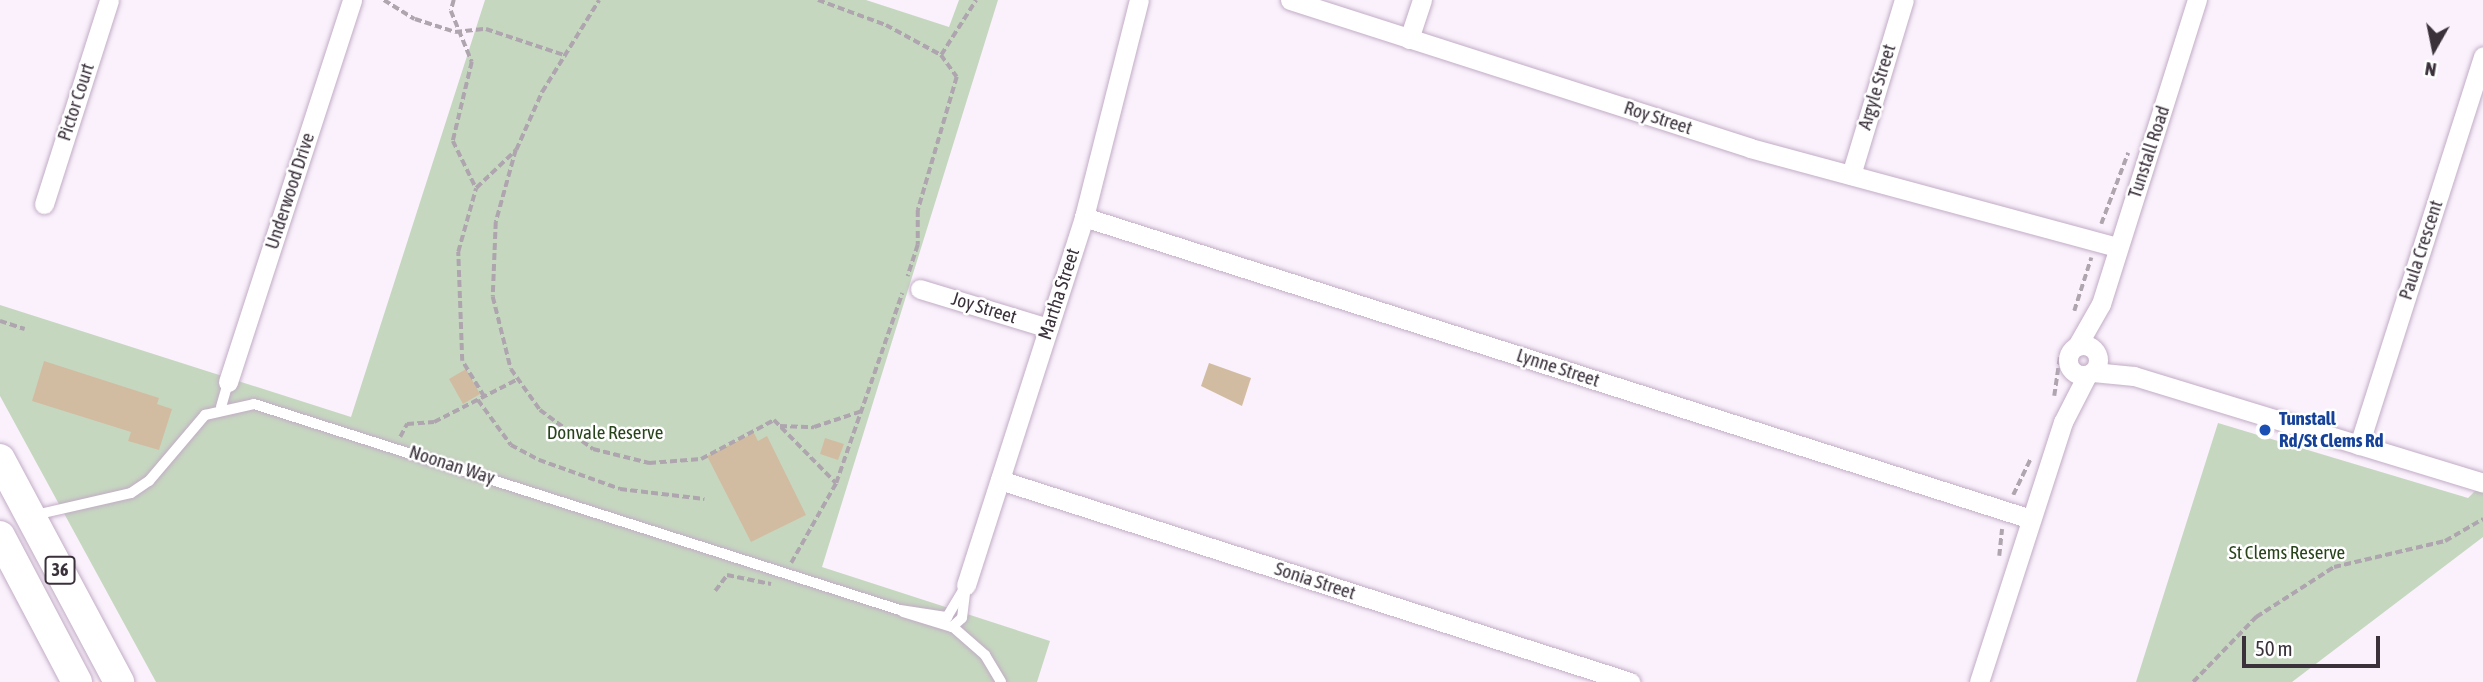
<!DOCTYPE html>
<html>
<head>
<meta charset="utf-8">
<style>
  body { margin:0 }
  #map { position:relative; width:2483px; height:682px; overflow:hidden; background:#faf1fc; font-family:"Asap Condensed",sans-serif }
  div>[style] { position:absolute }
  .green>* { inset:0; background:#c6d7c0 }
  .building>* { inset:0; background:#d2bca1 }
  .path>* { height:3.5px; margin-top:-1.75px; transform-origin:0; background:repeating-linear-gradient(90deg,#aea5af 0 7px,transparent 0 10.5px) }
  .roads { filter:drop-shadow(0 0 2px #c2acc5) drop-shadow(0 0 2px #c2acc5) }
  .service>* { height:10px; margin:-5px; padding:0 5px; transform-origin:5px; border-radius:5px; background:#fff }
  .minor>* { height:19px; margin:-9.5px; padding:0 9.5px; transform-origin:9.5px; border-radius:9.5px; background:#fff }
  .minor>.ring { margin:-9.5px; padding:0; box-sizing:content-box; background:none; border:19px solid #fff; border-radius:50% }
  .primary>* { height:30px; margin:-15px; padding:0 15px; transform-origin:15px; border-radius:15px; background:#fff }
  .dots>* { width:19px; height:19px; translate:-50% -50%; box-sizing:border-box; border:4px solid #fff; border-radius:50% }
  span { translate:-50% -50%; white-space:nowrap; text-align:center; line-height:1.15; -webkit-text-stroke:5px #fff; paint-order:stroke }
  .shield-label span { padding:2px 5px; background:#fff; border:2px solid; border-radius:5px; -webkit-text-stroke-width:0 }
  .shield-label { font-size:18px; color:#3a313b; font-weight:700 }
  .street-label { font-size:19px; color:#3a313b }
  .transit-label { font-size:19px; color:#164399; font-weight:700 }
  .left { translate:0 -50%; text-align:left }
  .park-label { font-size:19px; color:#28441b }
  .north { position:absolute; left:2399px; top:14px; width:70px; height:70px; -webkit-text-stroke:5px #fff; paint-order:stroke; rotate:189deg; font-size:19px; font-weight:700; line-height:28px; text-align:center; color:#3a313b }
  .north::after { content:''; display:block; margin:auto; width:24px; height:32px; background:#3a313b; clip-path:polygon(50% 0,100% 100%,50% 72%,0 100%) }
  .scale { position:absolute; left:2242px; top:636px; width:138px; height:32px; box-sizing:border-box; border:4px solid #3a313b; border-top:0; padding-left:9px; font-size:21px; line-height:24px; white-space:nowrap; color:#3a313b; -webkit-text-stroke:5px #fff; paint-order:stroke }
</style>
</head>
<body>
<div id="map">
  <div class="green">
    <div style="clip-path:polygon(485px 0,866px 0,949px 27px,959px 0,998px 0,822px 567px,1050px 641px,1037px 682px,156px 682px,0 396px,0 305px,351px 417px)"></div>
    <div style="clip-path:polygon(2218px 423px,2468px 498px,2483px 483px,2483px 537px,2292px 682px,2136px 682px)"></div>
  </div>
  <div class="building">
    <div style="clip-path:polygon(44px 361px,159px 398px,157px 404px,172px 409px,159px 450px,128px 441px,131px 432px,32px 401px)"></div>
    <div style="clip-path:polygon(1209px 363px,1251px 378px,1242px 406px,1201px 386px)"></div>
    <div style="clip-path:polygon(466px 369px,480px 394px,463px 404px,449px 379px)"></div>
    <div style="clip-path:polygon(754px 433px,758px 441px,767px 436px,806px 515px,751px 542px,707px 456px)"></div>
    <div style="clip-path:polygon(825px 438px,844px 444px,838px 460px,820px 454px)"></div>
  </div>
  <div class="path">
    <div style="left:384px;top:0;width:36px;rotate:32deg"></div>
    <div style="left:415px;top:19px;width:42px;rotate:18deg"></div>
    <div style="left:455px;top:32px;width:31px;rotate:-6deg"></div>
    <div style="left:486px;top:29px;width:85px;rotate:18.4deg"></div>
    <div style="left:454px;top:0;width:11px;rotate:105deg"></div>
    <div style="left:451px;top:11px;width:55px;rotate:67.6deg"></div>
    <div style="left:472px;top:62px;width:81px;rotate:103.5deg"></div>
    <div style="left:453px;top:141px;width:52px;rotate:63.9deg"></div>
    <div style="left:818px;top:0;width:72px;rotate:20.2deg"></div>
    <div style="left:886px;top:25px;width:63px;rotate:28.6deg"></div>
    <div style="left:941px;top:55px;width:27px;rotate:54deg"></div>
    <div style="left:957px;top:77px;width:139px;rotate:106.3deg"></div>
    <div style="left:918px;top:210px;width:35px;rotate:90deg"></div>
    <div style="left:918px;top:245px;width:33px;rotate:108deg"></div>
    <div style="left:941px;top:55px;width:65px;rotate:-57.5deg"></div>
    <div style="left:516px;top:150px;width:75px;rotate:105.5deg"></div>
    <div style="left:496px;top:222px;width:75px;rotate:92.3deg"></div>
    <div style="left:493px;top:297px;width:74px;rotate:76deg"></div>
    <div style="left:511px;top:369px;width:50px;rotate:54.7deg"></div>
    <div style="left:540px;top:410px;width:66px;rotate:36.3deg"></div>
    <div style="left:593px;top:449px;width:58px;rotate:14deg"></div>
    <div style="left:649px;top:463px;width:52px;rotate:-4.4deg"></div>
    <div style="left:701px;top:459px;width:83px;rotate:-28.1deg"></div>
    <div style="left:774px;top:420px;width:88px;rotate:45.5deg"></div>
    <div style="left:2101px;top:224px;width:76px;rotate:-69.2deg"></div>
    <div style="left:2074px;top:311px;width:56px;rotate:-72.2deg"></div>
    <div style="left:0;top:321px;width:26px;rotate:18deg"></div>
    <div style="left:2054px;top:396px;width:41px;rotate:-81.7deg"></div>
    <div style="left:484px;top:397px;width:42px;rotate:-121.4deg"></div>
    <div style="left:462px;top:361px;width:109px;rotate:-92.1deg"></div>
    <div style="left:458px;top:252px;width:66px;rotate:-74.3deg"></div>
    <div style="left:476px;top:188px;width:55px;rotate:-43.5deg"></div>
    <div style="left:516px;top:150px;width:64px;rotate:-65.9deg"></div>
    <div style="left:542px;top:92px;width:108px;rotate:-58.2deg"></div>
    <div style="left:478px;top:400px;width:56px;rotate:53.7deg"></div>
    <div style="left:511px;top:445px;width:32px;rotate:28deg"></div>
    <div style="left:539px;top:460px;width:86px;rotate:19.7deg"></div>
    <div style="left:620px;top:489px;width:85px;rotate:6.8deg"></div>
    <div style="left:780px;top:426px;width:34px;rotate:2deg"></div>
    <div style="left:814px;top:427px;width:51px;rotate:-18.4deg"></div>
    <div style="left:400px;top:437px;width:15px;rotate:-62deg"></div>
    <div style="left:407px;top:424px;width:27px;rotate:-4deg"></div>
    <div style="left:434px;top:422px;width:92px;rotate:-27.1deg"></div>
    <div style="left:2013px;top:495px;width:41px;rotate:-64.1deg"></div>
    <div style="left:1999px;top:556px;width:27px;rotate:-84deg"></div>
    <div style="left:791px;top:563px;width:92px;rotate:-60.6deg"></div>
    <div style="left:836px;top:483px;width:201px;rotate:-70.8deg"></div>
    <div style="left:715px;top:591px;width:20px;rotate:-53deg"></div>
    <div style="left:727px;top:575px;width:45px;rotate:11.6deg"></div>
    <div style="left:2193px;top:682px;width:91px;rotate:-45.9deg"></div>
    <div style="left:2256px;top:617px;width:93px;rotate:-32.7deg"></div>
    <div style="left:2334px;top:567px;width:114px;rotate:-13.2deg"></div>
    <div style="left:2445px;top:541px;width:44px;rotate:-30.1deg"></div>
  </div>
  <div class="roads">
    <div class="service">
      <div style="left:221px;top:407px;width:26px;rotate:-74deg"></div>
      <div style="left:35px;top:515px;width:98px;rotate:-12.9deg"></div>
      <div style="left:131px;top:493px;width:22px;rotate:-34deg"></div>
      <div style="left:149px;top:481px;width:87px;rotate:-49.7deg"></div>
      <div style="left:205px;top:415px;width:50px;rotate:-12.7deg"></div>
      <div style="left:254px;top:404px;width:678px;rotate:17.69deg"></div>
      <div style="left:900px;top:610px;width:48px;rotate:8.5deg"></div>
      <div style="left:947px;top:617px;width:37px;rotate:-59deg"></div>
      <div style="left:903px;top:612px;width:51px;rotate:17deg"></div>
      <div style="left:952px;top:627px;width:13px;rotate:-42deg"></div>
      <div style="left:962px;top:618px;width:33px;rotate:-83deg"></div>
      <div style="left:953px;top:627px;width:43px;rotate:41.2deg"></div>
      <div style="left:985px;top:655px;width:31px;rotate:59deg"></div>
    </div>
    <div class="minor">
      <div style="left:1290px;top:0;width:483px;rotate:17.8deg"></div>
      <div style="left:1750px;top:148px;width:381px;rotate:15.1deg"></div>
      <div style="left:1409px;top:39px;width:41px;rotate:-71.6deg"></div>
      <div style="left:1851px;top:175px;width:183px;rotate:-73.2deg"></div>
      <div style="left:44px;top:204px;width:214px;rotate:-72.3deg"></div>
      <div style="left:1084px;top:217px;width:994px;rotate:17.69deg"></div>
      <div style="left:920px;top:289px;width:134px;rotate:16.9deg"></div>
      <div class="ring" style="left:2068px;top:345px;width:11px;height:11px"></div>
      <div style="left:2077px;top:346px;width:48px;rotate:-60.3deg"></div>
      <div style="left:2101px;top:304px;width:319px;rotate:-72.5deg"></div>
      <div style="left:2093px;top:372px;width:41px;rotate:5.6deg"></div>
      <div style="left:2134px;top:376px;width:365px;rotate:17deg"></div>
      <div style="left:228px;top:382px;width:402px;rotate:-72deg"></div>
      <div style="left:2359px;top:445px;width:408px;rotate:-72.3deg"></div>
      <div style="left:1000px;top:480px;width:662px;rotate:17.78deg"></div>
      <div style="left:966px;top:585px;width:386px;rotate:-72.2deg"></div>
      <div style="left:1084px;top:217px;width:224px;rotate:-75.8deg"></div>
      <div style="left:1979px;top:682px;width:273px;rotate:-72.1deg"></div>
      <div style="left:2063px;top:422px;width:53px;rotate:-62.9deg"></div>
    </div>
    <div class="primary">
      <div style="left:0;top:459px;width:253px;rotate:61.9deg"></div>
      <div style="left:0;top:536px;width:165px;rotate:62.2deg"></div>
    </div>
  </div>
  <div class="dots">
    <div style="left:2265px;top:430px;background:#1a4fb4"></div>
  </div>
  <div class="shield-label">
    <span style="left:60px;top:570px">36</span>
  </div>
  <div class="street-label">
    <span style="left:1877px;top:87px;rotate:-73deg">Argyle Street</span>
    <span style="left:76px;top:102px;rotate:-72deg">Pictor Court</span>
    <span style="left:1658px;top:118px;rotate:18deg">Roy Street</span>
    <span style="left:2149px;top:152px;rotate:-72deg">Tunstall Road</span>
    <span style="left:290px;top:191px;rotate:-72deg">Underwood Drive</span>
    <span style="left:2421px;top:250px;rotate:-72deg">Paula Crescent</span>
    <span style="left:1059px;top:294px;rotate:-72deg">Martha Street</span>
    <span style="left:984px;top:308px;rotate:17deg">Joy Street</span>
    <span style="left:1558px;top:368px;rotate:18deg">Lynne Street</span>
    <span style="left:452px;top:465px;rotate:18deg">Noonan Way</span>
    <span style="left:1315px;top:581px;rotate:18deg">Sonia Street</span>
  </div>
  <div class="transit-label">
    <span class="left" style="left:2279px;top:430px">Tunstall<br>Rd/St Clems Rd</span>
  </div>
  <div class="park-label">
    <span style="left:605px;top:433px">Donvale Reserve</span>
    <span style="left:2287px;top:553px">St Clems Reserve</span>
  </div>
  <div class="north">N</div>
  <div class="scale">50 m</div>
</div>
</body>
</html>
